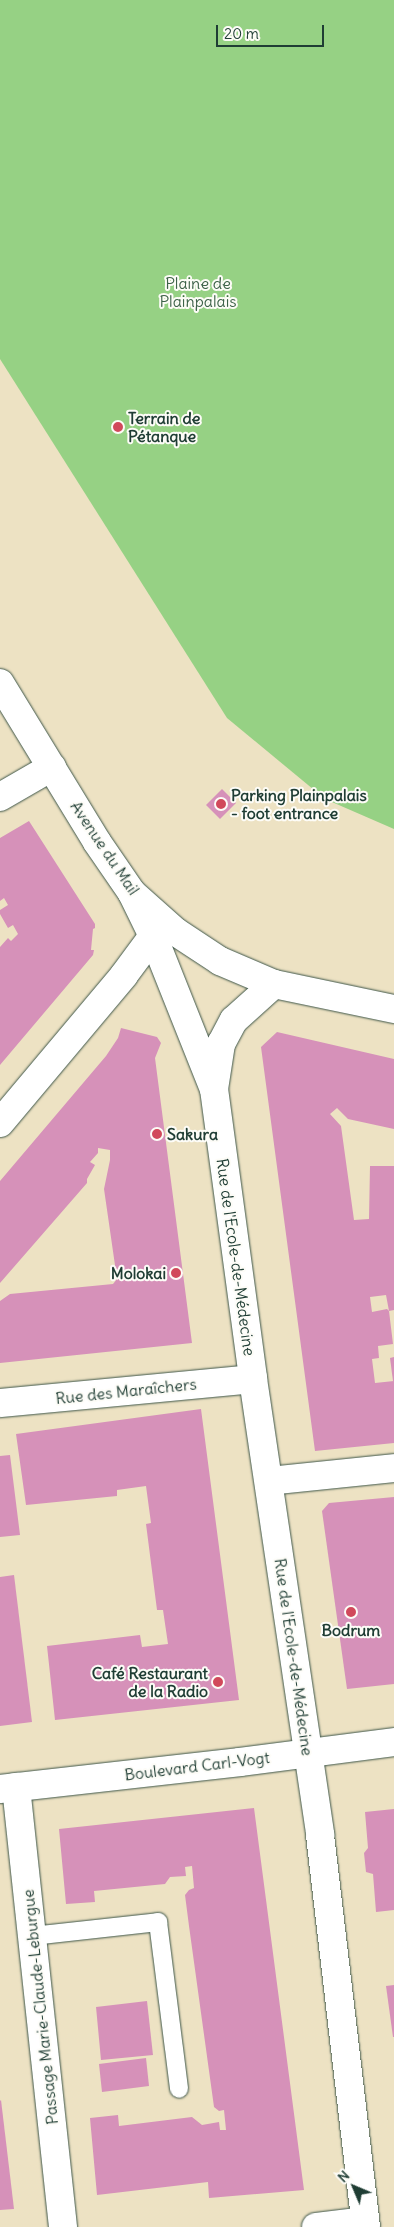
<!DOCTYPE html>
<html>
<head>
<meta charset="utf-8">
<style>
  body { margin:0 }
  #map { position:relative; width:394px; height:2227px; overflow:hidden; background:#ede2c3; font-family:Delius,sans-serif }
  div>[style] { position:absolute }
  .green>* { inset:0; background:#96d184 }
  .building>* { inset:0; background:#d691b9 }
  .roads { filter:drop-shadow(0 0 1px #3e5649) drop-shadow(0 0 1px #3e5649) }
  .service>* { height:18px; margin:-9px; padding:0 9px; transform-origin:9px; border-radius:9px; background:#fff }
  .minor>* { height:28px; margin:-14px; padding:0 14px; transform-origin:14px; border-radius:14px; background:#fff }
  .tertiary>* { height:28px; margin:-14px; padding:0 14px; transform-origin:14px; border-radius:14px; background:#fff }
  .secondary>* { height:28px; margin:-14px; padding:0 14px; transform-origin:14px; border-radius:14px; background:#fff }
  .dots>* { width:14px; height:14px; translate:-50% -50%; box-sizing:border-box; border:2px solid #fdfcf7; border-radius:50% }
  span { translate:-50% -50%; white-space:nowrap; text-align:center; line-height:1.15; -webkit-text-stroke:4px #fdfcf7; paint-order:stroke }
  .park-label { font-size:16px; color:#3d6248 }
  .poi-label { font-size:16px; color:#1f3d34; font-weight:700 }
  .left { translate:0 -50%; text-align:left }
  .right { translate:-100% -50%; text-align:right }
  .street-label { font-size:16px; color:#1f3d34 }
  .north { position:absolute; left:329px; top:2162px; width:50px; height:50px; -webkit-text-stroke:4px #fdfcf7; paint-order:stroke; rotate:315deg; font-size:14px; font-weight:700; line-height:20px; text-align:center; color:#1f3d34 }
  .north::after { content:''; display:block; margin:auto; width:18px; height:22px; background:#1f3d34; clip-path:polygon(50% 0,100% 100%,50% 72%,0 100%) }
  .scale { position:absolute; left:216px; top:25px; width:108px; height:22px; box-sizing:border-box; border:2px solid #1f3d34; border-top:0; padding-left:6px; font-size:15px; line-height:18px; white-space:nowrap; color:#1f3d34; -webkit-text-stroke:4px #fdfcf7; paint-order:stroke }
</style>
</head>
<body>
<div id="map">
  <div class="green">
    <div style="clip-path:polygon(0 0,394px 0,394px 829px,325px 799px,227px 718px,0 359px)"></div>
  </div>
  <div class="building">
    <div style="clip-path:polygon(222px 789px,236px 803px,220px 819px,206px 805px)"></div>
    <div style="clip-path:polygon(29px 821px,95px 924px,95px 928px,93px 929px,91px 950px,94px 950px,93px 955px,0 1065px,0 947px,8px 938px,11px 941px,18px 934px,13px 925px,8px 928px,0 914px,0 910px,8px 905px,4px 898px,0 901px,0 838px)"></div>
    <div style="clip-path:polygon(121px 1028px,157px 1037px,161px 1043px,155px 1058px,192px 1343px,0 1363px,0 1301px,10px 1294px,113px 1284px,117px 1279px,104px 1189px,110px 1160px,110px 1150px,98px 1148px,98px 1153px,90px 1162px,95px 1165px,87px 1179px,87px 1183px,0 1283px,0 1181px,106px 1056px,118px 1038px)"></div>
    <div style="clip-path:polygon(evenodd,277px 1032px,394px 1059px,394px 1129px,348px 1119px,337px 1108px,330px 1114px,341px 1126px,354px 1220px,369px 1219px,370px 1166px,394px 1166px,394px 1310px,389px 1311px,393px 1344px,378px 1346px,379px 1358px,372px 1359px,375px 1383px,394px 1381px,394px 1443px,315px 1451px,261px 1047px,277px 1032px,386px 1295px,389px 1311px,387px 1309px,372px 1312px,370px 1297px,386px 1295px)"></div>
    <div style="clip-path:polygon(394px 1357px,394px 1381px,393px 1381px,390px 1358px)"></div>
    <div style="clip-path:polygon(201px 1409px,239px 1700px,55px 1720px,47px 1646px,140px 1635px,142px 1647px,168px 1644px,163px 1610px,157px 1610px,146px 1524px,151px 1523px,146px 1486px,117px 1490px,117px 1496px,26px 1505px,16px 1434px)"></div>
    <div style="clip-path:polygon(10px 1455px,20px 1535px,0 1537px,0 1456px)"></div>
    <div style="clip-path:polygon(394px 1497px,394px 1684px,347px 1689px,322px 1511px,329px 1503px)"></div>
    <div style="clip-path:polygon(14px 1575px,32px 1722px,0 1726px,0 1577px)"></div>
    <div style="clip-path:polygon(254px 1808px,304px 2190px,209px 2198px,208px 2182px,97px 2195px,90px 2118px,118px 2115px,119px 2126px,192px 2117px,202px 2125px,219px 2122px,220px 2130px,226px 2130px,224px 2110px,219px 2111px,214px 2107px,189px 1926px,185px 1895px,189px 1890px,194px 1888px,192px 1866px,185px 1867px,186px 1876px,170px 1877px,165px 1884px,94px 1891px,95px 1902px,66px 1904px,59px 1829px)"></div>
    <div style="clip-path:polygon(394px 1809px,394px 1910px,376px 1912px,373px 1874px,366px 1872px,364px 1853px,368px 1848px,365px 1812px)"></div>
    <div style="clip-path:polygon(394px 1985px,394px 2037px,393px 2037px,386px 1986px)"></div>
    <div style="clip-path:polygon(147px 2001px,153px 2055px,101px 2060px,96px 2007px)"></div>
    <div style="clip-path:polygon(146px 2058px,149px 2086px,102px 2092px,99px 2064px)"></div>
    <div style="clip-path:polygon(1px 2100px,14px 2209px,0 2210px,0 2101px)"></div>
  </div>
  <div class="roads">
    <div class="service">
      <div style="left:32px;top:1936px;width:127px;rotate:-6.3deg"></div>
      <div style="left:158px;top:1922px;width:168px;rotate:82.8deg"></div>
    </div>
    <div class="minor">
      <div style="left:0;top:797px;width:60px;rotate:-30deg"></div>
      <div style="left:0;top:1123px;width:193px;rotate:-50deg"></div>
      <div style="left:124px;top:975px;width:49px;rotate:-53.4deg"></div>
      <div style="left:0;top:1403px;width:254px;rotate:-5.4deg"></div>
      <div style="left:269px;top:1481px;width:126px;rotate:-5.9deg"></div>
      <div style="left:16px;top:1787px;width:443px;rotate:83.9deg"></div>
      <div style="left:316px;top:2227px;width:49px;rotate:-7deg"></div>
    </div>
    <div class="tertiary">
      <div style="left:132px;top:893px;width:48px;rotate:64deg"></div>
      <div style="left:153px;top:936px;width:165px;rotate:68.3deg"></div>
      <div style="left:214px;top:1089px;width:293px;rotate:82.3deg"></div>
      <div style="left:253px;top:1379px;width:461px;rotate:81.6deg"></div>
      <div style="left:320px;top:1835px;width:395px;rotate:83.3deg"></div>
      <div style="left:214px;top:1089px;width:46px;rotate:-81.2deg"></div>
      <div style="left:221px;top:1044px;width:27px;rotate:-62deg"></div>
      <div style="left:234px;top:1020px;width:54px;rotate:-42deg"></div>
      <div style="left:0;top:1789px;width:242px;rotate:-6.4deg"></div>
      <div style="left:240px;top:1762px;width:155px;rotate:-7.4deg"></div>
    </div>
    <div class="secondary">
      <div style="left:0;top:683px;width:186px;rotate:58.6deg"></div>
      <div style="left:97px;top:842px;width:62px;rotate:55.5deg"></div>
      <div style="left:132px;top:893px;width:59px;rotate:41.6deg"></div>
      <div style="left:176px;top:932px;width:53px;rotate:33.4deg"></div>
      <div style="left:220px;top:961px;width:59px;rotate:23.1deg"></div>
      <div style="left:274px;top:984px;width:123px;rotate:11.8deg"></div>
    </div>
  </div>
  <div class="dots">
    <div style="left:118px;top:427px;background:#d1495b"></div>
    <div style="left:221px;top:804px;background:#d1495b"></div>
    <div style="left:157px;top:1134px;background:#d1495b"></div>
    <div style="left:176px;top:1273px;background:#d1495b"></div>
    <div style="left:351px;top:1612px;background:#d1495b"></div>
    <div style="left:218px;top:1682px;background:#d1495b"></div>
  </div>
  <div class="park-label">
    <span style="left:198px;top:292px">Plaine de<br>Plainpalais</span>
  </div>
  <div class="poi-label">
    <span class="left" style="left:128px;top:427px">Terrain de<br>Pétanque</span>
    <span class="left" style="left:231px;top:804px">Parking Plainpalais<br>- foot entrance</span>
    <span class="left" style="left:167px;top:1134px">Sakura</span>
    <span class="right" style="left:166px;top:1273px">Molokai</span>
    <span style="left:351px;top:1630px">Bodrum</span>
    <span class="right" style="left:208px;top:1682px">Café Restaurant<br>de la Radio</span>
  </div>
  <div class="street-label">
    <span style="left:105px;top:848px;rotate:56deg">Avenue du Mail</span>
    <span style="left:236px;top:1257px;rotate:82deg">Rue de l'Ecole-de-Médecine</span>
    <span style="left:126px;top:1391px;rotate:-6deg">Rue des Maraîchers</span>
    <span style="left:294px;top:1657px;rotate:82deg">Rue de l'Ecole-de-Médecine</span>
    <span style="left:197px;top:1766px;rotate:-7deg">Boulevard Carl-Vogt</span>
    <span style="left:40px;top:2007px;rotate:-96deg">Passage Marie-Claude-Leburgue</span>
  </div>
  <div class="north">N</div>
  <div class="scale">20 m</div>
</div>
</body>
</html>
